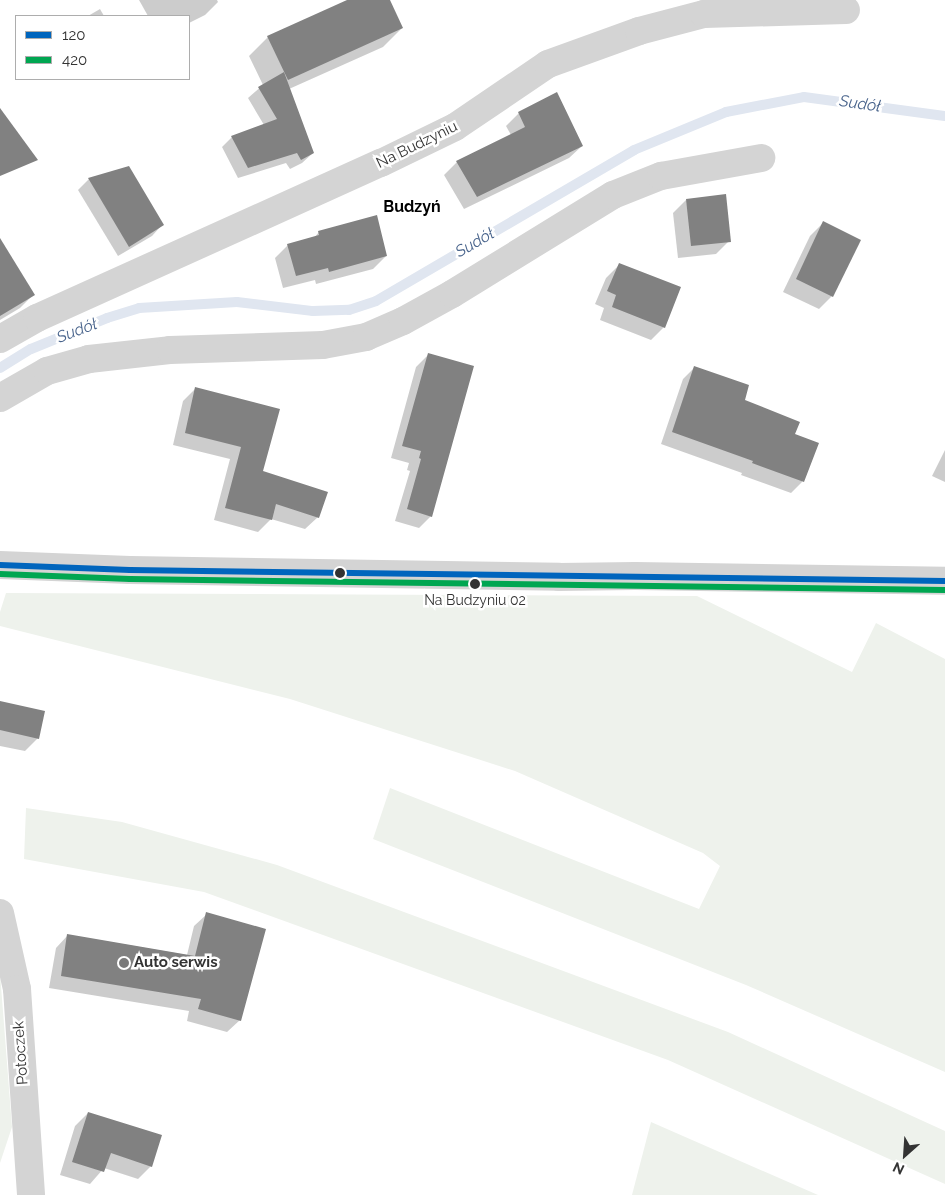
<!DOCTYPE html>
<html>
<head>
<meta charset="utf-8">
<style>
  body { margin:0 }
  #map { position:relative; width:945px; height:1195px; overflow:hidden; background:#fff; font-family:Raleway,sans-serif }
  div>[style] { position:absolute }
  .green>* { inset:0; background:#eef2ec }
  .shadow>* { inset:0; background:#0003 }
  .stream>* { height:10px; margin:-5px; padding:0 5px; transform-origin:5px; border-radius:5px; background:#e0e6f0 }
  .building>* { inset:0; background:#818181 }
  .minor>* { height:28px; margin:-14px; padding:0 14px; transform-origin:14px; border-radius:14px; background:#d4d4d4 }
  .tertiary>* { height:28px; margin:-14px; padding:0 14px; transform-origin:14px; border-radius:14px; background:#d4d4d4 }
  .bus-1>* { height:6px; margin:-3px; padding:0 3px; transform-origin:3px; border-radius:3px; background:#0065bd }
  .bus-2>* { height:6px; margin:-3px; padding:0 3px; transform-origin:3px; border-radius:3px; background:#00a651 }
  .dots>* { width:14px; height:14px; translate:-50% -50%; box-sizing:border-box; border:2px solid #fff; border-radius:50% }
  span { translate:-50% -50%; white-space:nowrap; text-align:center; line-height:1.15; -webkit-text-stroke:5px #fff; paint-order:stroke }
  .bus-label { font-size:14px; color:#333 }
  .street-label { font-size:15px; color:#333 }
  .poi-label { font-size:15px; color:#333; font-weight:700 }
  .left { translate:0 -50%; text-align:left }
  .water-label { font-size:16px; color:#49648c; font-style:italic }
  .neighbourhood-label { font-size:16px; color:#000; font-weight:700 }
  .legend { position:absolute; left:15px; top:15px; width:175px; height:65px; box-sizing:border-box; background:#fff; border:1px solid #adadad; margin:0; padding:6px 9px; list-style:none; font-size:15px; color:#333 }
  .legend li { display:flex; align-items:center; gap:10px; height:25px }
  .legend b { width:25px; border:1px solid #adadad }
  .north { position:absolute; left:880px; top:1130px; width:50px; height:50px; -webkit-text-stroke:4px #fff; paint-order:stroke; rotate:206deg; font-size:14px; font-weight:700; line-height:20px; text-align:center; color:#333 }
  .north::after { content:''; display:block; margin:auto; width:18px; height:22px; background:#333; clip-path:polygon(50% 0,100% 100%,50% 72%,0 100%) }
</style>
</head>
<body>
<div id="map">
  <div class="green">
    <div style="clip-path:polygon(6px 593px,697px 596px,852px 672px,876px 623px,945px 659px,945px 1072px,746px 985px,373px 839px,390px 788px,699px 909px,720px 866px,703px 853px,515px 771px,290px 699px,0 626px,0 612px)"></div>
    <div style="clip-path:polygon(26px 808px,122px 822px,277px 865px,728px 1032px,945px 1131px,945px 1184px,668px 1060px,204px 892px,24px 859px)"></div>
    <div style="clip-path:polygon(0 973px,12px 1127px,0 1163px)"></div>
    <div style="clip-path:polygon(651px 1122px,818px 1195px,632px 1195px)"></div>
  </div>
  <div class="shadow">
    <div style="clip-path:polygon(139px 0,217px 0,218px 2px,205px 15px,189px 23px,189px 16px,148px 16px)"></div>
    <div style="clip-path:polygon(350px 0,389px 0,402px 28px,383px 47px,289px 89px,313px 153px,302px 163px,290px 169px,286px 163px,238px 178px,222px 147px,232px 137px,264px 125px,248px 98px,263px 85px,249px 56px,268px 37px)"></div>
    <div style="clip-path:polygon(100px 9px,104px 16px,88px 16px)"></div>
    <div style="clip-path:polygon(519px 113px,582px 146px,569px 158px,464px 209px,444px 175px,457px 162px,511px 135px,506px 126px)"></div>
    <div style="clip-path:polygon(129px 167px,162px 225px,152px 236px,118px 256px,78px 190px,89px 179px)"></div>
    <div style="clip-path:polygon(686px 200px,729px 241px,716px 254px,678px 258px,673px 213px)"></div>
    <div style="clip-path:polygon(823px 223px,832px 296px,819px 309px,783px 292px,810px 236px)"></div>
    <div style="clip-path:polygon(319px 232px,386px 256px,373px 269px,316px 284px,315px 280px,283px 288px,275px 258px,288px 245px,314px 238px)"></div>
    <div style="clip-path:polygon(0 241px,33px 295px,20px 308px,0 320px)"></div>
    <div style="clip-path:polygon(619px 265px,664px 327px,651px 340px,600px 320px,604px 308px,595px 304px,606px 278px)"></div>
    <div style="clip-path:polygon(429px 354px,431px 516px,419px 528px,395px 521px,410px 471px,407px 470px,409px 463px,391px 458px,416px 367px)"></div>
    <div style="clip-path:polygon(695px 367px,793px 435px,817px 444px,802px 482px,791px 493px,741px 475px,742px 473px,661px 444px,683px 379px)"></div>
    <div style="clip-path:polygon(195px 389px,262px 472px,318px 517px,305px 529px,271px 519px,258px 532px,214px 520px,230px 459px,173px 445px,183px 401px)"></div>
    <div style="clip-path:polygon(945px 450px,945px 482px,932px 476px)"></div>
    <div style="clip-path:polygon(0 702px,38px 738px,25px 751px,0 746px)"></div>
    <div style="clip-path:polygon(207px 914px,240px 1020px,227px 1032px,187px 1021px,189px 1011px,49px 988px,56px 948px,68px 935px,187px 955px,194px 926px)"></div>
    <div style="clip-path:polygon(88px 1113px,151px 1166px,138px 1179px,104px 1168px,90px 1184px,60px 1175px,75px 1126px)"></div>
  </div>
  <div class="stream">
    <div style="left:0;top:368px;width:36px;rotate:-32deg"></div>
    <div style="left:31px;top:349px;width:82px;rotate:-22.2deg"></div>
    <div style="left:107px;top:318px;width:34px;rotate:-17deg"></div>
    <div style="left:139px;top:308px;width:98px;rotate:-3.5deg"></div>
    <div style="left:237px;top:302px;width:77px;rotate:6.8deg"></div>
    <div style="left:313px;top:311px;width:36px;rotate:-2deg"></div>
    <div style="left:349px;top:310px;width:28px;rotate:-18deg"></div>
    <div style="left:376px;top:301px;width:299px;rotate:-30.3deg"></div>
    <div style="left:634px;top:150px;width:100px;rotate:-22.4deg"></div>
    <div style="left:726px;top:112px;width:79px;rotate:-10.9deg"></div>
    <div style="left:804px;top:97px;width:142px;rotate:7.7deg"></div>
  </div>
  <div class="building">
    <div style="clip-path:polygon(347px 0,390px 0,403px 28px,288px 80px,267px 36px)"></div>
    <div style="clip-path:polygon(284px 72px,314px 153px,301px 160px,297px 153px,248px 168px,231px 136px,277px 119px,258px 87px)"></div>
    <div style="clip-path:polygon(557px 92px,583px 146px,477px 197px,456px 161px,525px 127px,518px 112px)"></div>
    <div style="clip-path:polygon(0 108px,38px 160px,0 176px)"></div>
    <div style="clip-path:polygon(129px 166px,164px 225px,129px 247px,88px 178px)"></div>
    <div style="clip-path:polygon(726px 194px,731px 242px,691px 246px,686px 199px)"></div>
    <div style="clip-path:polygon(377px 215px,387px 256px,329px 272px,328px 268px,296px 276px,287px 244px,319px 235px,318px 231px)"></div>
    <div style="clip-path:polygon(823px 221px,861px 240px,833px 297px,796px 279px)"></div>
    <div style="clip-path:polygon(0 238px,35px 295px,0 316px)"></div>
    <div style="clip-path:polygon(619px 263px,681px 287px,665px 328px,612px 307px,616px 295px,607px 291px)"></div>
    <div style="clip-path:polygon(428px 353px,474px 366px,432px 517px,407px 509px,421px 459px,419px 458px,421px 451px,402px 446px)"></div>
    <div style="clip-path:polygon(694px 366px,749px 385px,745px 400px,800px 422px,795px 434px,819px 443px,804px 482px,752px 463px,753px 461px,672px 432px)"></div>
    <div style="clip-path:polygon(195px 387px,280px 409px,263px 471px,328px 492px,319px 518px,276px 504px,272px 520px,225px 508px,241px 447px,185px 433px)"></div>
    <div style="clip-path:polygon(0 701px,45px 711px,39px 739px,0 730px)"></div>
    <div style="clip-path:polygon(206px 912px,266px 929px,241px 1021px,198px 1009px,201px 999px,61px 976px,67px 934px,195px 956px)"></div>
    <div style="clip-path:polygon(88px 1112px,162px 1135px,152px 1167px,111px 1153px,104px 1172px,72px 1162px)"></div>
  </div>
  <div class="minor">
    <div style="left:0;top:339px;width:43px;rotate:-29.6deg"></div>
    <div style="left:37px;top:318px;width:377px;rotate:-24.3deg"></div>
    <div style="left:381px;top:163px;width:82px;rotate:-25.9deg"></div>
    <div style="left:455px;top:127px;width:112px;rotate:-34.1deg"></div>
    <div style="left:548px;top:64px;width:97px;rotate:-19.9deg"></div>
    <div style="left:639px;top:31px;width:67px;rotate:-14.7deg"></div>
    <div style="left:704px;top:14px;width:142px;rotate:-1.6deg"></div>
    <div style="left:0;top:398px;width:54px;rotate:-29.9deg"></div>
    <div style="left:47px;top:371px;width:44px;rotate:-15.9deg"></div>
    <div style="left:89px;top:359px;width:81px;rotate:-6.3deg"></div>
    <div style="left:170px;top:350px;width:153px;rotate:-1.9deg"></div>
    <div style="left:323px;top:345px;width:44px;rotate:-10.5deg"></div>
    <div style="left:366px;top:337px;width:40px;rotate:-23.4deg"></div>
    <div style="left:403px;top:321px;width:56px;rotate:-28.9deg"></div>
    <div style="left:452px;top:294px;width:189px;rotate:-31.6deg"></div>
    <div style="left:613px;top:195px;width:52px;rotate:-21.6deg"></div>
    <div style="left:661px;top:176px;width:102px;rotate:-10.2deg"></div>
    <div style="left:0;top:913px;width:78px;rotate:77.4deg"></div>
    <div style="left:17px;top:989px;width:206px;rotate:86.1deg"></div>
  </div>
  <div class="tertiary">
    <div style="left:0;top:565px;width:130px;rotate:2.2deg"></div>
    <div style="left:130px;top:570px;width:429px;rotate:0.9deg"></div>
    <div style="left:559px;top:577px;width:76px;rotate:-0.8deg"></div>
    <div style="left:635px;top:576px;width:310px;rotate:0.9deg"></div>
  </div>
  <div class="bus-1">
    <div style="left:0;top:565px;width:130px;rotate:2.2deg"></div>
    <div style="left:130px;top:570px;width:815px;rotate:0.77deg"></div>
  </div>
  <div class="bus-2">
    <div style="left:0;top:574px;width:130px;rotate:2.2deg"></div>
    <div style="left:130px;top:579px;width:815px;rotate:0.77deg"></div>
  </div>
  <div class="dots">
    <div style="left:340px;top:573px;background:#333"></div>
    <div style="left:475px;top:584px;background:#333"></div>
    <div style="left:124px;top:963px;background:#7a7a7a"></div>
  </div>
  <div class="bus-label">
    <span style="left:475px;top:600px">Na Budzyniu 02</span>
  </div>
  <div class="street-label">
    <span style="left:417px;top:145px;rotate:-26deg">Na Budzyniu</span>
    <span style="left:21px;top:1053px;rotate:-94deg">Potoczek</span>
  </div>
  <div class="poi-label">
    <span class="left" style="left:134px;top:963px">Auto serwis</span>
  </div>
  <div class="water-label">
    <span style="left:860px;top:104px;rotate:8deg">Sudół</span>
    <span style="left:475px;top:243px;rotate:-30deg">Sudół</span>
    <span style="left:77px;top:331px;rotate:-21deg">Sudół</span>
  </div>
  <div class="neighbourhood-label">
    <span style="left:412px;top:207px">Budzyń</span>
  </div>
  <ul class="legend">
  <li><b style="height:6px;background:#0065bd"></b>120</li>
  <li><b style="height:6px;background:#00a651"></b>420</li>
  </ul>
  <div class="north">N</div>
</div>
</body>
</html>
